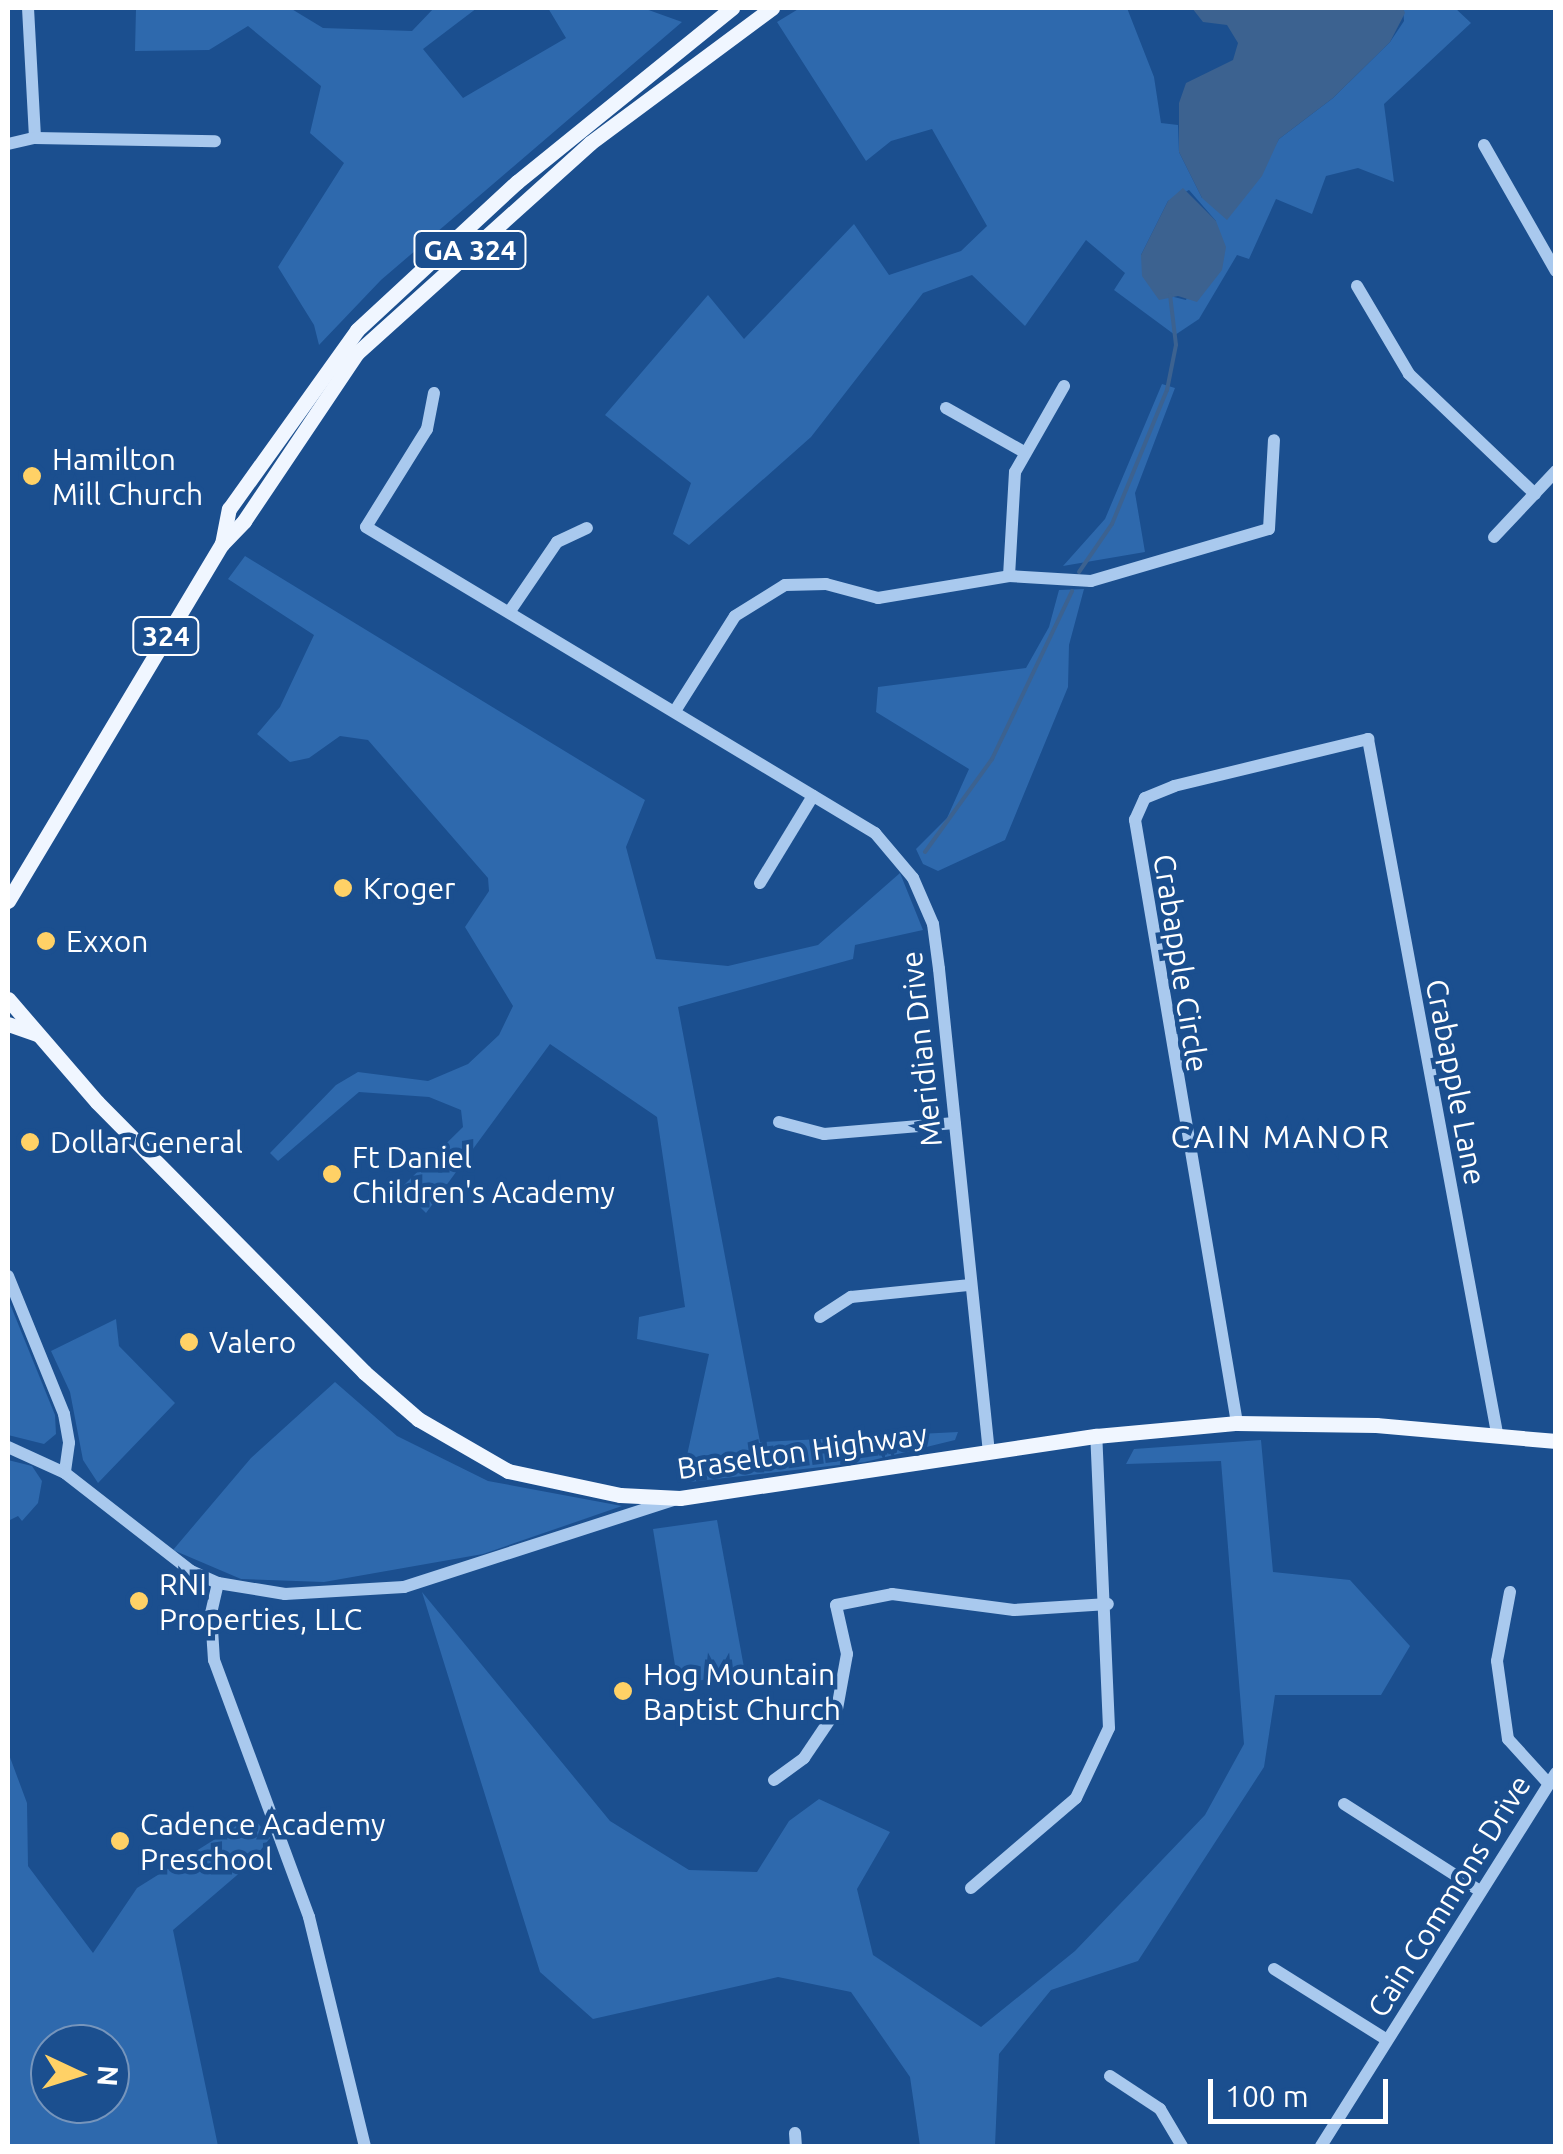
<!DOCTYPE html>
<html>
<head>
<meta charset="utf-8">
<style>
  body { margin:0 }
  #map { position:relative; width:1563px; height:2154px; overflow:hidden; background:#1b4f8f; font-family:Ubuntu,sans-serif }
  div>[style] { position:absolute }
  .green>* { inset:0; background:#2e69ad }
  .water>* { inset:0; background:#3c6290 }
  .stream>* { height:4px; margin:-2px; padding:0 2px; transform-origin:2px; border-radius:2px; background:#3c6290 }
  .minor>* { height:12px; margin:-6px; padding:0 6px; transform-origin:6px; border-radius:6px; background:#a9c9ee }
  .major>* { height:15px; margin:-7.5px; padding:0 7.5px; transform-origin:7.5px; border-radius:7.5px; background:#f0f6ff }
  .dots>* { width:28px; height:28px; translate:-50% -50%; box-sizing:border-box; border:5px solid #1b4f8f; border-radius:50% }
  span { translate:-50% -50%; white-space:nowrap; text-align:center; line-height:1.15; -webkit-text-stroke:9px #1b4f8f; paint-order:stroke }
  .shield-label span { padding:2px 8px; background:#1b4f8f; border:2px solid; border-radius:8px; -webkit-text-stroke-width:0 }
  .shield-label { font-size:28px; color:#fff; font-weight:700 }
  .poi-label { font-size:30px; color:#fff }
  .left { translate:0 -50%; text-align:left }
  .street-label { font-size:30px; color:#fff }
  .neighbourhood-label { font-size:32px; color:#fff; letter-spacing:2.5px }
  .frame { position:absolute; inset:0; border:10px solid #fff; pointer-events:none }
  .north { position:absolute; left:30px; top:2024px; width:100px; height:100px; box-sizing:border-box; background:#1b4f8f; border:2px solid #7695bc; border-radius:50%; rotate:94deg; font-size:28px; font-weight:700; line-height:40px; text-align:center; color:#fff }
  .north::after { content:''; display:block; margin:auto; width:35px; height:45px; background:#ffd166; clip-path:polygon(50% 0,100% 100%,50% 72%,0 100%) }
  .scale { position:absolute; left:1208px; top:2079px; width:180px; height:45px; box-sizing:border-box; border:5px solid #fff; border-top:0; padding-left:12px; font-size:30px; line-height:35px; white-space:nowrap; color:#fff; -webkit-text-stroke:8px #1b4f8f; paint-order:stroke }
</style>
</head>
<body>
<div id="map">
  <div class="green">
    <div style="clip-path:polygon(136px 8px,290px 8px,323px 28px,412px 31px,434px 8px,477px 8px,423px 49px,463px 98px,566px 38px,548px 8px,643px 8px,682px 22px,381px 280px,319px 345px,314px 325px,278px 267px,344px 163px,310px 133px,321px 86px,248px 26px,209px 50px,135px 51px)"></div>
    <div style="clip-path:polygon(evenodd,800px 8px,1127px 8px,1154px 77px,1161px 123px,1178px 125px,1179px 152px,1202px 198px,1248px 192px,1279px 139px,1333px 98px,1390px 42px,1404px 21px,1403px 8px,1455px 8px,1471px 23px,1384px 104px,1394px 182px,1358px 168px,1326px 176px,1312px 214px,1276px 199px,1249px 259px,1237px 255px,1199px 319px,1175px 335px,1114px 290px,1125px 273px,1086px 240px,1025px 326px,972px 275px,923px 293px,811px 437px,689px 545px,673px 534px,691px 483px,605px 415px,708px 295px,744px 339px,854px 224px,889px 275px,961px 251px,987px 226px,932px 129px,891px 141px,866px 161px,777px 22px,800px 8px,1189px 190px,1216px 221px,1186px 300px,1174px 297px,1141px 255px,1168px 201px,1189px 190px)"></div>
    <div style="clip-path:polygon(1162px 384px,1175px 388px,1135px 493px,1145px 552px,1063px 566px,1105px 519px)"></div>
    <div style="clip-path:polygon(245px 556px,645px 800px,626px 847px,656px 959px,728px 966px,818px 945px,900px 873px,923px 930px,855px 945px,853px 959px,678px 1007px,760px 1442px,958px 1432px,955px 1440px,865px 1462px,681px 1483px,709px 1354px,637px 1339px,639px 1317px,685px 1307px,657px 1117px,550px 1044px,426px 1213px,401px 1188px,463px 1127px,461px 1110px,429px 1097px,359px 1092px,278px 1161px,270px 1153px,336px 1085px,358px 1072px,428px 1081px,468px 1064px,499px 1035px,513px 1006px,465px 927px,489px 891px,488px 878px,368px 740px,340px 736px,309px 758px,290px 762px,257px 734px,280px 707px,314px 635px,228px 579px)"></div>
    <div style="clip-path:polygon(1084px 589px,1069px 645px,1068px 687px,1005px 840px,938px 871px,923px 864px,916px 849px,947px 818px,969px 769px,876px 712px,878px 687px,1026px 668px,1049px 627px,1059px 590px)"></div>
    <div style="clip-path:polygon(8px 1299px,55px 1415px,56px 1434px,44px 1444px,8px 1435px)"></div>
    <div style="clip-path:polygon(116px 1319px,119px 1346px,175px 1403px,98px 1483px,83px 1460px,70px 1392px,51px 1351px)"></div>
    <div style="clip-path:polygon(335px 1382px,397px 1436px,488px 1481px,622px 1506px,483px 1554px,324px 1582px,241px 1579px,173px 1550px,251px 1458px)"></div>
    <div style="clip-path:polygon(1261px 1440px,1273px 1572px,1350px 1580px,1410px 1646px,1381px 1695px,1275px 1695px,1264px 1767px,1138px 1961px,1051px 1990px,999px 2054px,995px 2146px,920px 2146px,910px 2077px,851px 1992px,778px 1977px,593px 2019px,540px 1972px,422px 1592px,610px 1821px,689px 1870px,757px 1872px,789px 1821px,819px 1799px,890px 1832px,857px 1889px,873px 1955px,981px 2027px,1075px 1951px,1205px 1815px,1244px 1744px,1221px 1461px,1126px 1464px,1134px 1449px)"></div>
    <div style="clip-path:polygon(8px 1460px,32px 1466px,42px 1481px,38px 1503px,22px 1521px,18px 1516px,8px 1521px)"></div>
    <div style="clip-path:polygon(717px 1520px,745px 1673px,678px 1684px,653px 1529px)"></div>
    <div style="clip-path:polygon(evenodd,8px 1752px,27px 1803px,28px 1866px,93px 1953px,137px 1888px,252px 1816px,270px 1838px,250px 1864px,173px 1930px,218px 2146px,8px 2146px,8px 1752px,50px 2044px,110px 2044px,110px 2104px,50px 2104px,50px 2044px)"></div>
  </div>
  <div class="water">
    <div style="clip-path:polygon(1192px 8px,1403px 8px,1405px 13px,1390px 42px,1333px 98px,1279px 139px,1262px 176px,1227px 220px,1202px 198px,1179px 152px,1179px 103px,1186px 83px,1233px 60px,1238px 43px,1227px 25px,1203px 22px)"></div>
    <div style="clip-path:polygon(1183px 188px,1216px 221px,1226px 247px,1222px 270px,1197px 302px,1178px 296px,1159px 300px,1142px 276px,1141px 255px,1168px 201px)"></div>
  </div>
  <div class="stream">
    <div style="left:1079px;top:572px;width:58px;rotate:-55.5deg"></div>
    <div style="left:1112px;top:524px;width:145px;rotate:-67.7deg"></div>
    <div style="left:1167px;top:390px;width:46px;rotate:-78.7deg"></div>
    <div style="left:1176px;top:345px;width:50px;rotate:-96.8deg"></div>
    <div style="left:925px;top:852px;width:115px;rotate:-54.2deg"></div>
    <div style="left:992px;top:759px;width:186px;rotate:-64.5deg"></div>
  </div>
  <div class="minor">
    <div style="left:28px;top:8px;width:130px;rotate:86.9deg"></div>
    <div style="left:8px;top:144px;width:28px;rotate:-13deg"></div>
    <div style="left:35px;top:138px;width:180px;rotate:1deg"></div>
    <div style="left:1484px;top:145px;width:145px;rotate:60.3deg"></div>
    <div style="left:1357px;top:286px;width:102px;rotate:59.4deg"></div>
    <div style="left:1409px;top:374px;width:174px;rotate:43.6deg"></div>
    <div style="left:434px;top:393px;width:37px;rotate:101deg"></div>
    <div style="left:427px;top:429px;width:115px;rotate:121.9deg"></div>
    <div style="left:366px;top:527px;width:594px;rotate:31.01deg"></div>
    <div style="left:875px;top:833px;width:59px;rotate:49.8deg"></div>
    <div style="left:913px;top:878px;width:50px;rotate:66.5deg"></div>
    <div style="left:933px;top:924px;width:45px;rotate:82.4deg"></div>
    <div style="left:939px;top:969px;width:485px;rotate:84.1deg"></div>
    <div style="left:946px;top:408px;width:90px;rotate:29.4deg"></div>
    <div style="left:1494px;top:537px;width:91px;rotate:-46.8deg"></div>
    <div style="left:1009px;top:576px;width:104px;rotate:-86.7deg"></div>
    <div style="left:1015px;top:472px;width:99px;rotate:-60.3deg"></div>
    <div style="left:510px;top:611px;width:83px;rotate:-55.7deg"></div>
    <div style="left:557px;top:542px;width:33px;rotate:-25deg"></div>
    <div style="left:675px;top:711px;width:112px;rotate:-57.7deg"></div>
    <div style="left:735px;top:616px;width:59px;rotate:-31.8deg"></div>
    <div style="left:785px;top:585px;width:41px;rotate:-1.4deg"></div>
    <div style="left:826px;top:584px;width:54px;rotate:15.1deg"></div>
    <div style="left:878px;top:598px;width:133px;rotate:-9.5deg"></div>
    <div style="left:1009px;top:576px;width:82px;rotate:3.5deg"></div>
    <div style="left:1091px;top:581px;width:185px;rotate:-16.3deg"></div>
    <div style="left:1269px;top:529px;width:89px;rotate:-86.8deg"></div>
    <div style="left:760px;top:883px;width:102px;rotate:-58.7deg"></div>
    <div style="left:779px;top:1122px;width:47px;rotate:14.9deg"></div>
    <div style="left:824px;top:1134px;width:131px;rotate:-4.8deg"></div>
    <div style="left:8px;top:1276px;width:149px;rotate:67.9deg"></div>
    <div style="left:64px;top:1414px;width:29px;rotate:80deg"></div>
    <div style="left:69px;top:1443px;width:30px;rotate:98deg"></div>
    <div style="left:820px;top:1317px;width:37px;rotate:-33deg"></div>
    <div style="left:851px;top:1297px;width:120px;rotate:-5.8deg"></div>
    <div style="left:1237px;top:1423px;width:612px;rotate:-99.6deg"></div>
    <div style="left:1135px;top:820px;width:24px;rotate:-66deg"></div>
    <div style="left:1145px;top:798px;width:31px;rotate:-22deg"></div>
    <div style="left:1174px;top:786px;width:200px;rotate:-13.6deg"></div>
    <div style="left:1368px;top:739px;width:706px;rotate:79.47deg"></div>
    <div style="left:8px;top:1447px;width:63px;rotate:24.5deg"></div>
    <div style="left:65px;top:1473px;width:160px;rotate:37.9deg"></div>
    <div style="left:191px;top:1571px;width:30px;rotate:24deg"></div>
    <div style="left:218px;top:1583px;width:68px;rotate:9.3deg"></div>
    <div style="left:285px;top:1594px;width:119px;rotate:-3.4deg"></div>
    <div style="left:404px;top:1587px;width:287px;rotate:-17.9deg"></div>
    <div style="left:218px;top:1583px;width:32px;rotate:103deg"></div>
    <div style="left:211px;top:1614px;width:46px;rotate:86.3deg"></div>
    <div style="left:214px;top:1660px;width:274px;rotate:69.7deg"></div>
    <div style="left:309px;top:1917px;width:236px;rotate:76.3deg"></div>
    <div style="left:1510px;top:1592px;width:70px;rotate:100.7deg"></div>
    <div style="left:1497px;top:1661px;width:79px;rotate:82deg"></div>
    <div style="left:1508px;top:1739px;width:61px;rotate:47.7deg"></div>
    <div style="left:774px;top:1780px;width:37px;rotate:-36deg"></div>
    <div style="left:804px;top:1758px;width:59px;rotate:-56deg"></div>
    <div style="left:837px;top:1709px;width:56px;rotate:-79.7deg"></div>
    <div style="left:847px;top:1654px;width:50px;rotate:-102.7deg"></div>
    <div style="left:836px;top:1605px;width:57px;rotate:-11.1deg"></div>
    <div style="left:892px;top:1594px;width:123px;rotate:7.5deg"></div>
    <div style="left:1014px;top:1610px;width:94px;rotate:-3.7deg"></div>
    <div style="left:1344px;top:1804px;width:161px;rotate:32.6deg"></div>
    <div style="left:971px;top:1888px;width:138px;rotate:-40.6deg"></div>
    <div style="left:1076px;top:1798px;width:77px;rotate:-64.8deg"></div>
    <div style="left:1109px;top:1728px;width:292px;rotate:-92.5deg"></div>
    <div style="left:1274px;top:1969px;width:133px;rotate:32.1deg"></div>
    <div style="left:1110px;top:2076px;width:60px;rotate:33.4deg"></div>
    <div style="left:1160px;top:2109px;width:43px;rotate:59.3deg"></div>
    <div style="left:795px;top:2133px;width:13px;rotate:86deg"></div>
    <div style="left:1321px;top:2146px;width:441px;rotate:-57.8deg"></div>
  </div>
  <div class="major">
    <div style="left:222px;top:544px;width:36px;rotate:-79deg"></div>
    <div style="left:229px;top:509px;width:220px;rotate:-54.4deg"></div>
    <div style="left:357px;top:330px;width:218px;rotate:-42.8deg"></div>
    <div style="left:517px;top:182px;width:277px;rotate:-39deg"></div>
    <div style="left:8px;top:901px;width:416px;rotate:-59.1deg"></div>
    <div style="left:222px;top:544px;width:32px;rotate:-46deg"></div>
    <div style="left:244px;top:521px;width:202px;rotate:-56.1deg"></div>
    <div style="left:357px;top:353px;width:314px;rotate:-42deg"></div>
    <div style="left:590px;top:143px;width:227px;rotate:-36.6deg"></div>
    <div style="left:8px;top:999px;width:136px;rotate:49.2deg"></div>
    <div style="left:97px;top:1102px;width:380px;rotate:45.3deg"></div>
    <div style="left:364px;top:1372px;width:72px;rotate:41deg"></div>
    <div style="left:418px;top:1419px;width:104px;rotate:30deg"></div>
    <div style="left:508px;top:1471px;width:115px;rotate:12.1deg"></div>
    <div style="left:620px;top:1495px;width:60px;rotate:2.9deg"></div>
    <div style="left:680px;top:1498px;width:421px;rotate:-8.5deg"></div>
    <div style="left:1096px;top:1436px;width:142px;rotate:-5.3deg"></div>
    <div style="left:1237px;top:1423px;width:139px;rotate:0.8deg"></div>
    <div style="left:1376px;top:1425px;width:181px;rotate:5.1deg"></div>
    <div style="left:8px;top:1024px;width:31px;rotate:19deg"></div>
  </div>
  <div class="dots">
    <div style="left:32px;top:476px;background:#ffd166"></div>
    <div style="left:343px;top:888px;background:#ffd166"></div>
    <div style="left:46px;top:941px;background:#ffd166"></div>
    <div style="left:30px;top:1142px;background:#ffd166"></div>
    <div style="left:332px;top:1174px;background:#ffd166"></div>
    <div style="left:189px;top:1342px;background:#ffd166"></div>
    <div style="left:139px;top:1601px;background:#ffd166"></div>
    <div style="left:623px;top:1691px;background:#ffd166"></div>
    <div style="left:120px;top:1841px;background:#ffd166"></div>
  </div>
  <div class="shield-label">
    <span style="left:470px;top:250px">GA 324</span>
    <span style="left:166px;top:636px">324</span>
  </div>
  <div class="poi-label">
    <span class="left" style="left:52px;top:476px">Hamilton<br>Mill Church</span>
    <span class="left" style="left:363px;top:888px">Kroger</span>
    <span class="left" style="left:66px;top:941px">Exxon</span>
    <span class="left" style="left:50px;top:1142px">Dollar General</span>
    <span class="left" style="left:352px;top:1174px">Ft Daniel<br>Children's Academy</span>
    <span class="left" style="left:209px;top:1342px">Valero</span>
    <span class="left" style="left:159px;top:1601px">RNI<br>Properties, LLC</span>
    <span class="left" style="left:643px;top:1691px">Hog Mountain<br>Baptist Church</span>
    <span class="left" style="left:140px;top:1841px">Cadence Academy<br>Preschool</span>
  </div>
  <div class="street-label">
    <span style="left:1181px;top:963px;rotate:81deg">Crabapple Circle</span>
    <span style="left:921px;top:1049px;rotate:-96deg">Meridian Drive</span>
    <span style="left:1456px;top:1082px;rotate:79deg">Crabapple Lane</span>
    <span style="left:802px;top:1451px;rotate:-8deg">Braselton Highway</span>
    <span style="left:1449px;top:1896px;rotate:-58deg">Cain Commons Drive</span>
  </div>
  <div class="neighbourhood-label">
    <span style="left:1281px;top:1136px">CAIN MANOR</span>
  </div>
  <div class="frame"></div>
  <div class="north">N</div>
  <div class="scale">100 m</div>
</div>
</body>
</html>
